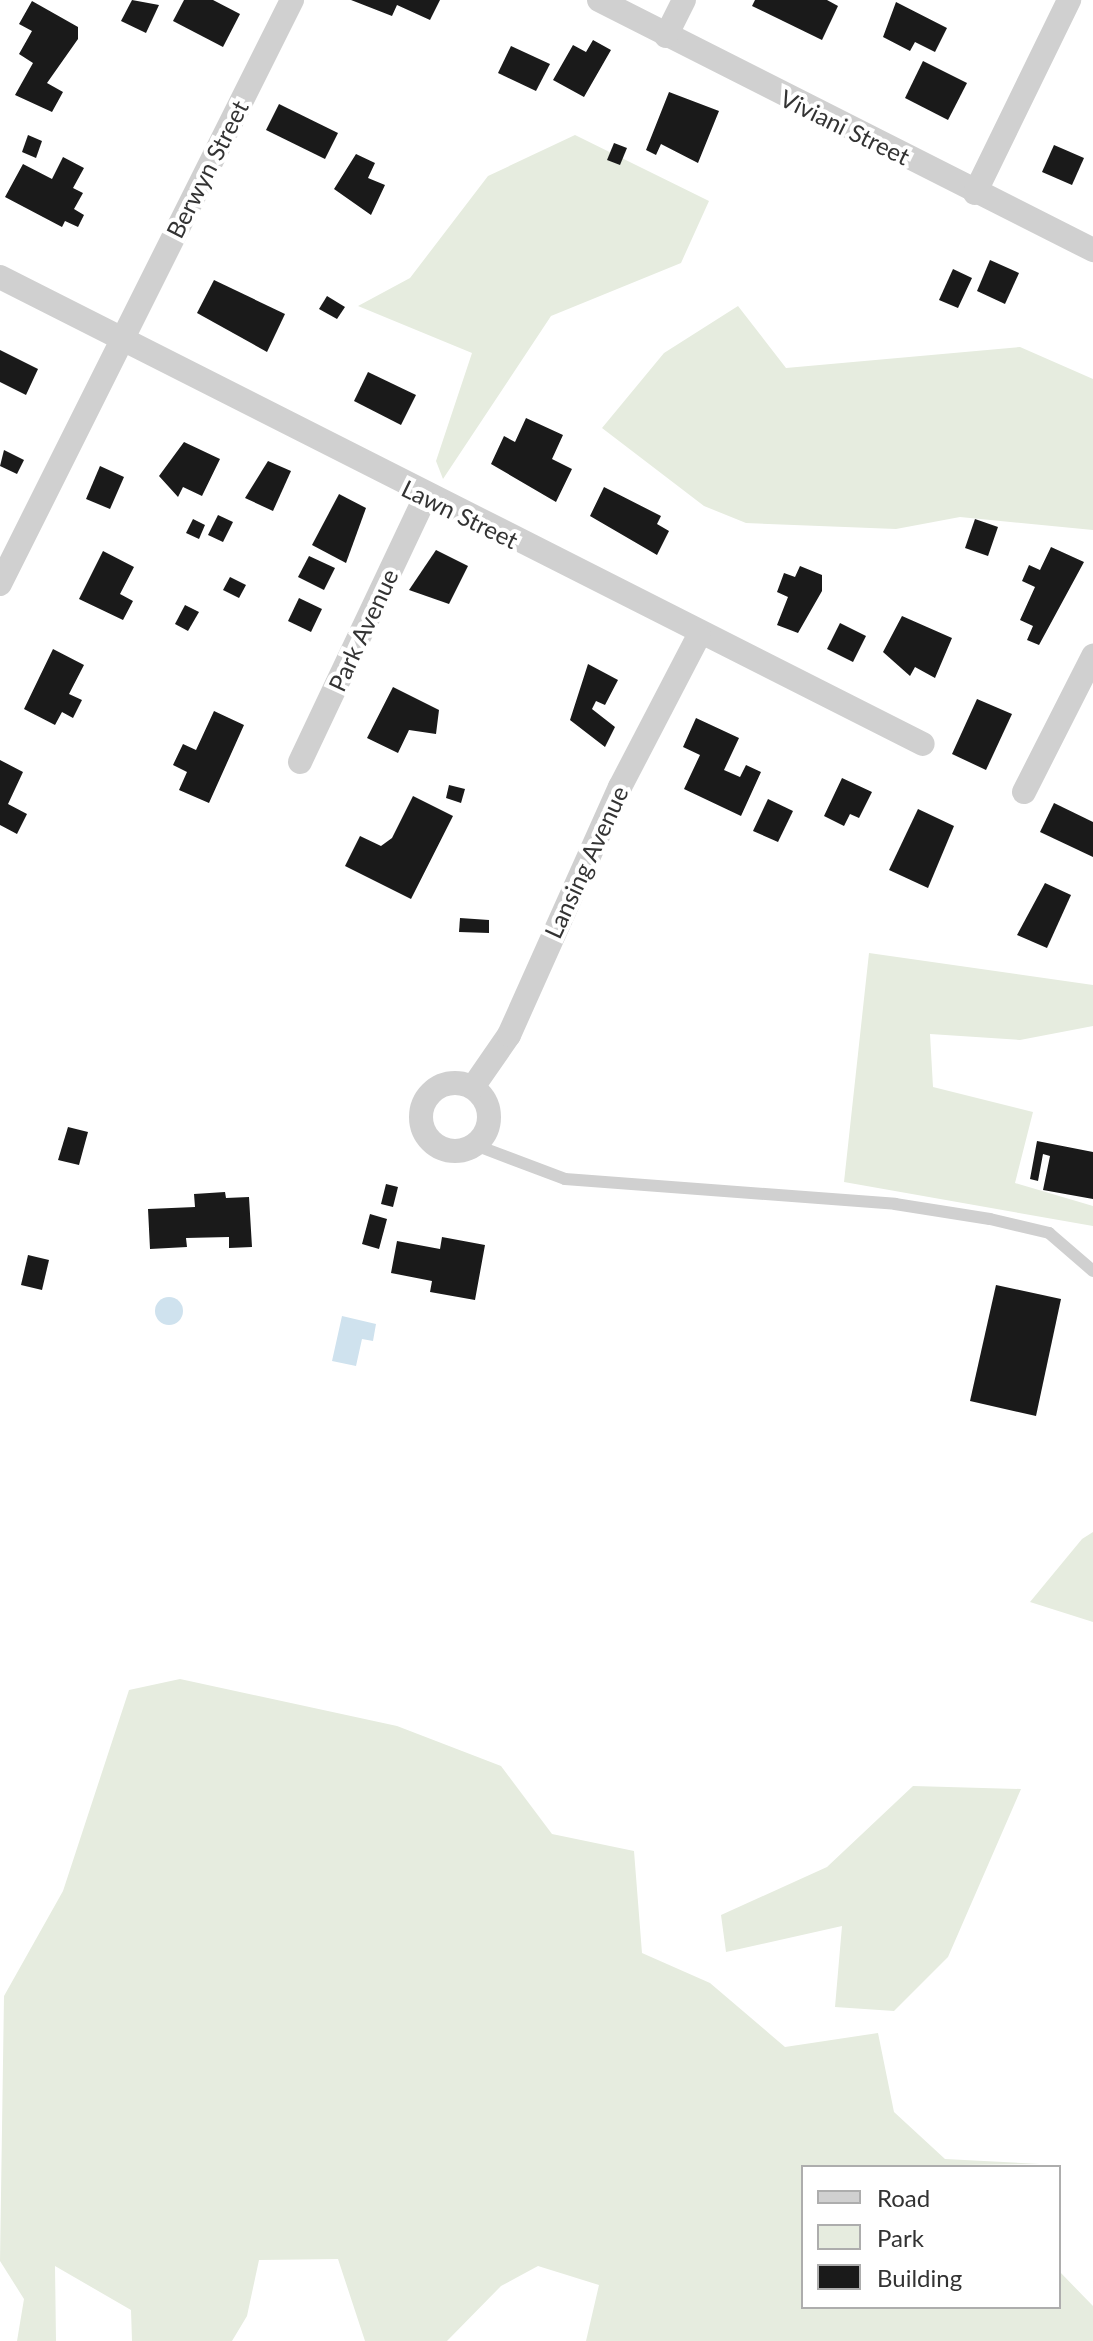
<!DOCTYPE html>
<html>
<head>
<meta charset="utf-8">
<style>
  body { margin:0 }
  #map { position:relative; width:1093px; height:2341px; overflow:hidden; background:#fff; font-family:Lato,sans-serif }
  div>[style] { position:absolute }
  .green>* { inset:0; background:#e6ecdf }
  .water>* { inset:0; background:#cfe2ee }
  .round { border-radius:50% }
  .building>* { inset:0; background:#1a1a1a }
  .service>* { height:12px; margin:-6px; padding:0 6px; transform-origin:6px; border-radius:6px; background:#d0d0d0 }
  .minor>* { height:24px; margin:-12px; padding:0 12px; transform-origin:12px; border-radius:12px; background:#d0d0d0 }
  .minor>.ring { margin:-12px; padding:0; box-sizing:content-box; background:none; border:24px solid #d0d0d0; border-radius:50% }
  span { translate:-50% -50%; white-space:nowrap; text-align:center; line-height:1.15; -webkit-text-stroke:8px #fff; paint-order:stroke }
  .street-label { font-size:24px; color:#333 }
  .legend { position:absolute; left:801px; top:2165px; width:260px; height:144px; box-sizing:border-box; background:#fff; border:2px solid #adadad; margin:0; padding:10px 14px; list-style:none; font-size:24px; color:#333 }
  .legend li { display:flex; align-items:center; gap:16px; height:40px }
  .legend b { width:40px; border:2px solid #adadad }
</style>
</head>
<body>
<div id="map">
  <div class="green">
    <div style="clip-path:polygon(575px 135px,709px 201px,681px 263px,551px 316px,443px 479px,436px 461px,472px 353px,358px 306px,410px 278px,488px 176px)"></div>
    <div style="clip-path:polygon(738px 306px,786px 368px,1020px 347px,1093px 379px,1093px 530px,960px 517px,896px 529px,746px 523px,704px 506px,602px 428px,664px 353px)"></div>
    <div style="clip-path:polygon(869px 953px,1093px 985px,1093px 1026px,1020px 1040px,930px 1034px,933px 1087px,1033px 1112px,1015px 1183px,1093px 1206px,1093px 1226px,844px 1182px)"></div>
    <div style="clip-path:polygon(1093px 1532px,1093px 1622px,1030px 1602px,1082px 1539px)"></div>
    <div style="clip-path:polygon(180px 1679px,397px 1726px,501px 1766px,552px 1834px,634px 1851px,642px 1953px,710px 1983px,785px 2047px,878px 2033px,894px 2112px,945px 2159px,1040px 2164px,803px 2167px,803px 2307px,1059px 2307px,1059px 2271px,1093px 2306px,1093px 2341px,586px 2341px,599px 2285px,538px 2266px,501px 2286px,447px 2341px,365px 2341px,338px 2259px,259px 2260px,247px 2316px,232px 2341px,132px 2341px,131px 2310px,55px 2266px,56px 2341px,17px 2341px,24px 2299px,0 2261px,4px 1996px,63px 1891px,129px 1690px)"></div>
    <div style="clip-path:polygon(913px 1786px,1021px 1789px,948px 1957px,894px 2011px,835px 2007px,842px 1926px,726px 1952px,721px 1915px,827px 1867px)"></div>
  </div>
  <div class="water">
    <div class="round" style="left:155px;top:1297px;width:28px;height:28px"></div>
    <div style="clip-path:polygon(342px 1316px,376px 1324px,373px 1341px,362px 1339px,356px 1366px,332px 1361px)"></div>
  </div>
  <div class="building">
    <div style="clip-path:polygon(132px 0,159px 5px,146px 33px,121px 21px)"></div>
    <div style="clip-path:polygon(184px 0,213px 0,240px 14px,223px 47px,173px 21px)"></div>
    <div style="clip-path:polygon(351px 0,440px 0,430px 20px,397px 5px,392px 16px)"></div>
    <div style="clip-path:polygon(755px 0,827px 0,838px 6px,822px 40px,752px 6px)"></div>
    <div style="clip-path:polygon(32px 1px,78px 27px,78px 39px,47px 83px,63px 92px,52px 112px,15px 95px,33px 63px,19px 54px,32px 31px,19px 24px)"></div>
    <div style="clip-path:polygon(896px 2px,947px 28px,935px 52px,915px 42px,910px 51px,883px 37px)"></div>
    <div style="clip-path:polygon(593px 40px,611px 50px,584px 97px,553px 80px,573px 45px,586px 52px)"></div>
    <div style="clip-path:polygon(511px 46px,550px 64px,536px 91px,498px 73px)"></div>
    <div style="clip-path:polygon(923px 61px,967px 83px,948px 120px,905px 98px)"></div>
    <div style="clip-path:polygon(669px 92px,719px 111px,698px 163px,661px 144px,656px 155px,646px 150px)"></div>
    <div style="clip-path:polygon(279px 104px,338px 133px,325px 159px,266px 130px)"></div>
    <div style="clip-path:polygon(28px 135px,42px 141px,36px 158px,22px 152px)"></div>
    <div style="clip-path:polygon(614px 143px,627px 148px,620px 165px,607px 160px)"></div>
    <div style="clip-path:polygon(1054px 145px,1084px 158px,1072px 185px,1042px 172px)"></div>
    <div style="clip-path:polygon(356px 154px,375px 163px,368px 178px,385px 185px,371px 215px,334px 189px)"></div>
    <div style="clip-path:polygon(63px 157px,84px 168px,73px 188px,83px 193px,74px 209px,84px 215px,78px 227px,65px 221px,62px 227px,5px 197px,23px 164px,52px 179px)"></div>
    <div style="clip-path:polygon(990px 260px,1019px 273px,1005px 304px,977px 291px)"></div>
    <div style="clip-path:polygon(953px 269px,972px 278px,958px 308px,939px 300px)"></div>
    <div style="clip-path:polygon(214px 280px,285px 314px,267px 352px,197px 313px)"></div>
    <div style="clip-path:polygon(327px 296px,345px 307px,337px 319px,319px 309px)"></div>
    <div style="clip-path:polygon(0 350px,38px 369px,26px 395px,0 382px)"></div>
    <div style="clip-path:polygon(368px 372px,416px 395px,401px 425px,354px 401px)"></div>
    <div style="clip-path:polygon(526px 418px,563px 435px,552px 459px,572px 469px,556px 502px,491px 464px,504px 436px,515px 442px)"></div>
    <div style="clip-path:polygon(184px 442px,220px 459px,202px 496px,183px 487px,178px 497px,159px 476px)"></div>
    <div style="clip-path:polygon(4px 450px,24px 460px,17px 474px,0 466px)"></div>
    <div style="clip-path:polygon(268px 461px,291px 471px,273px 511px,245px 498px)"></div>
    <div style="clip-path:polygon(100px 466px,124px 477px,110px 509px,86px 499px)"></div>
    <div style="clip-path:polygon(604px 487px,661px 516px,657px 524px,669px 531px,657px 555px,590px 516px)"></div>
    <div style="clip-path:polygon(339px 494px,366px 508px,346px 563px,312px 545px)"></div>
    <div style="clip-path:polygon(218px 515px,233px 522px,223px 542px,208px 535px)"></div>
    <div style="clip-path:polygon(193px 519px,205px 525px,199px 539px,186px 533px)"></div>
    <div style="clip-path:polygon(975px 519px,998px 527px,988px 556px,965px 548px)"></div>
    <div style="clip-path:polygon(1051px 547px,1084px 562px,1039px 645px,1027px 640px,1033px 626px,1020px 620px,1035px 587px,1022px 581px,1029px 565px,1040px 570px)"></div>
    <div style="clip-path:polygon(436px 550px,468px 566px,449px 604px,409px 590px)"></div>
    <div style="clip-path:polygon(103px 551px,134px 567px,120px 594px,133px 601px,123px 620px,79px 599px)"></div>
    <div style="clip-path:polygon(309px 556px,335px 568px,324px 590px,298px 577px)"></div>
    <div style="clip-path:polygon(800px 566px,822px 575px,822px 591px,798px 633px,777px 625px,788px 597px,777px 592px,784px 573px,795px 577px)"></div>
    <div style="clip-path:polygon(230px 577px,246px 585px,239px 598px,223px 590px)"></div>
    <div style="clip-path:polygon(299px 598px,322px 609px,311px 632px,288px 621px)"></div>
    <div style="clip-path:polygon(185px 605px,199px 612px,188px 631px,175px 624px)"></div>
    <div style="clip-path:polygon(902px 616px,952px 638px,935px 678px,915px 667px,910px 676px,883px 652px)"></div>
    <div style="clip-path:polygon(840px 623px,866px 636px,853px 662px,827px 649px)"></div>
    <div style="clip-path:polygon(53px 649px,84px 665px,69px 694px,82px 700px,73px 718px,62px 712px,55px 725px,24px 709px)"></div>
    <div style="clip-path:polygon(588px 664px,618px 680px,605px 705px,596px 701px,592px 709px,615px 727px,605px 747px,570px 720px)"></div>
    <div style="clip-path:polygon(393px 687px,439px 710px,436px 734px,409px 730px,398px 753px,367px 738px)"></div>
    <div style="clip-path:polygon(977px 699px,1012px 714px,986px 770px,952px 754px)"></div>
    <div style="clip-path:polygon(214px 711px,244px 725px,209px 803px,179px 790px,187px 772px,173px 765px,183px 744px,196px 750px)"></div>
    <div style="clip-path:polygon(696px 718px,739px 738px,724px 770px,740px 777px,746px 765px,761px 772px,741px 816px,684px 789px,700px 755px,683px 747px)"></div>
    <div style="clip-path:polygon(0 760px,23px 772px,8px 804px,27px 814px,17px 834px,0 825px)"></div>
    <div style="clip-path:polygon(842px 778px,872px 792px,859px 818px,850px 814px,844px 826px,824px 816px)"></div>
    <div style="clip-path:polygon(449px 785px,465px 789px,461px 803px,446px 798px)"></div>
    <div style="clip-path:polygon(413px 796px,453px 816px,411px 899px,345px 866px,360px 836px,381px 846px,392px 838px)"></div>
    <div style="clip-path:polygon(768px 799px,793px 811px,778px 842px,753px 831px)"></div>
    <div style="clip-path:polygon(1054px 803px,1093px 822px,1093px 857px,1040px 832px)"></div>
    <div style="clip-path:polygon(918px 809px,954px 826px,928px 888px,889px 870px)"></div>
    <div style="clip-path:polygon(1045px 883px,1071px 895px,1047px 948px,1017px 935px)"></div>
    <div style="clip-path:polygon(460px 918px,489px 920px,489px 933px,459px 932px)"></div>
    <div style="clip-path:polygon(68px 1127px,88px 1132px,79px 1165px,58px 1160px)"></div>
    <div style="clip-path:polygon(1037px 1141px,1093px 1152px,1093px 1199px,1043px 1190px,1050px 1156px,1043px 1154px,1038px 1181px,1030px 1179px)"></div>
    <div style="clip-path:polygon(386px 1184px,398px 1187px,393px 1207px,381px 1204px)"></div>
    <div style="clip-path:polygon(225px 1192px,226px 1198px,249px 1197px,252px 1247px,229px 1248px,229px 1237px,186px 1238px,187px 1247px,150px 1249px,148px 1209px,195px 1207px,194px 1194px)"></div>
    <div style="clip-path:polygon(370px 1214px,387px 1219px,379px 1249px,362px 1244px)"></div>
    <div style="clip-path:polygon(442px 1237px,485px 1245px,475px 1300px,430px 1292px,432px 1281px,391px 1273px,397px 1241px,440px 1249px)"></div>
    <div style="clip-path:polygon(28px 1255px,49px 1260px,42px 1290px,21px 1285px)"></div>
    <div style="clip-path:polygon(996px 1285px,1061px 1299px,1036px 1416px,970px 1401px)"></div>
  </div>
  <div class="service">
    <div style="left:475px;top:1145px;width:96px;rotate:20.7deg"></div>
    <div style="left:565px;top:1179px;width:331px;rotate:4.3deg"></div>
    <div style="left:895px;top:1204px;width:96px;rotate:9deg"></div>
    <div style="left:990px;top:1219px;width:61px;rotate:13.3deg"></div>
    <div style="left:1049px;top:1233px;width:58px;rotate:40.8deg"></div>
  </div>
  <div class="minor">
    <div style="left:599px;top:0;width:554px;rotate:26.84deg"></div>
    <div style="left:666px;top:36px;width:40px;rotate:-63.4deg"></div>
    <div style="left:975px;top:193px;width:215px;rotate:-64deg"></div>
    <div style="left:0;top:277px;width:1034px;rotate:26.84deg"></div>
    <div style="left:0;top:584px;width:653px;rotate:-63.43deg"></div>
    <div style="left:300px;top:762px;width:292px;rotate:-64.7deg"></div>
    <div style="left:1024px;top:792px;width:153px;rotate:-63.1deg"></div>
    <div class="ring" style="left:421px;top:1083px;width:44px;height:44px"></div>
    <div style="left:473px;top:1087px;width:63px;rotate:-55.3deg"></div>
    <div style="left:509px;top:1035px;width:272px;rotate:-65.9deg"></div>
    <div style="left:620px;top:787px;width:171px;rotate:-62.5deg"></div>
  </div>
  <div class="street-label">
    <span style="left:845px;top:127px;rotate:26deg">Viviani Street</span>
    <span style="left:207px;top:169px;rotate:-63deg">Berwyn Street</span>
    <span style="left:460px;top:514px;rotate:26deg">Lawn Street</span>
    <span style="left:363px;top:630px;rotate:-65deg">Park Avenue</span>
    <span style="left:586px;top:862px;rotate:-65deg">Lansing Avenue</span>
  </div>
  <ul class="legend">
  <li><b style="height:10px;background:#d0d0d0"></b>Road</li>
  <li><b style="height:22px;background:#e6ecdf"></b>Park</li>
  <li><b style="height:22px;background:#1a1a1a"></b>Building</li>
  </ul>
</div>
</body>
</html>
